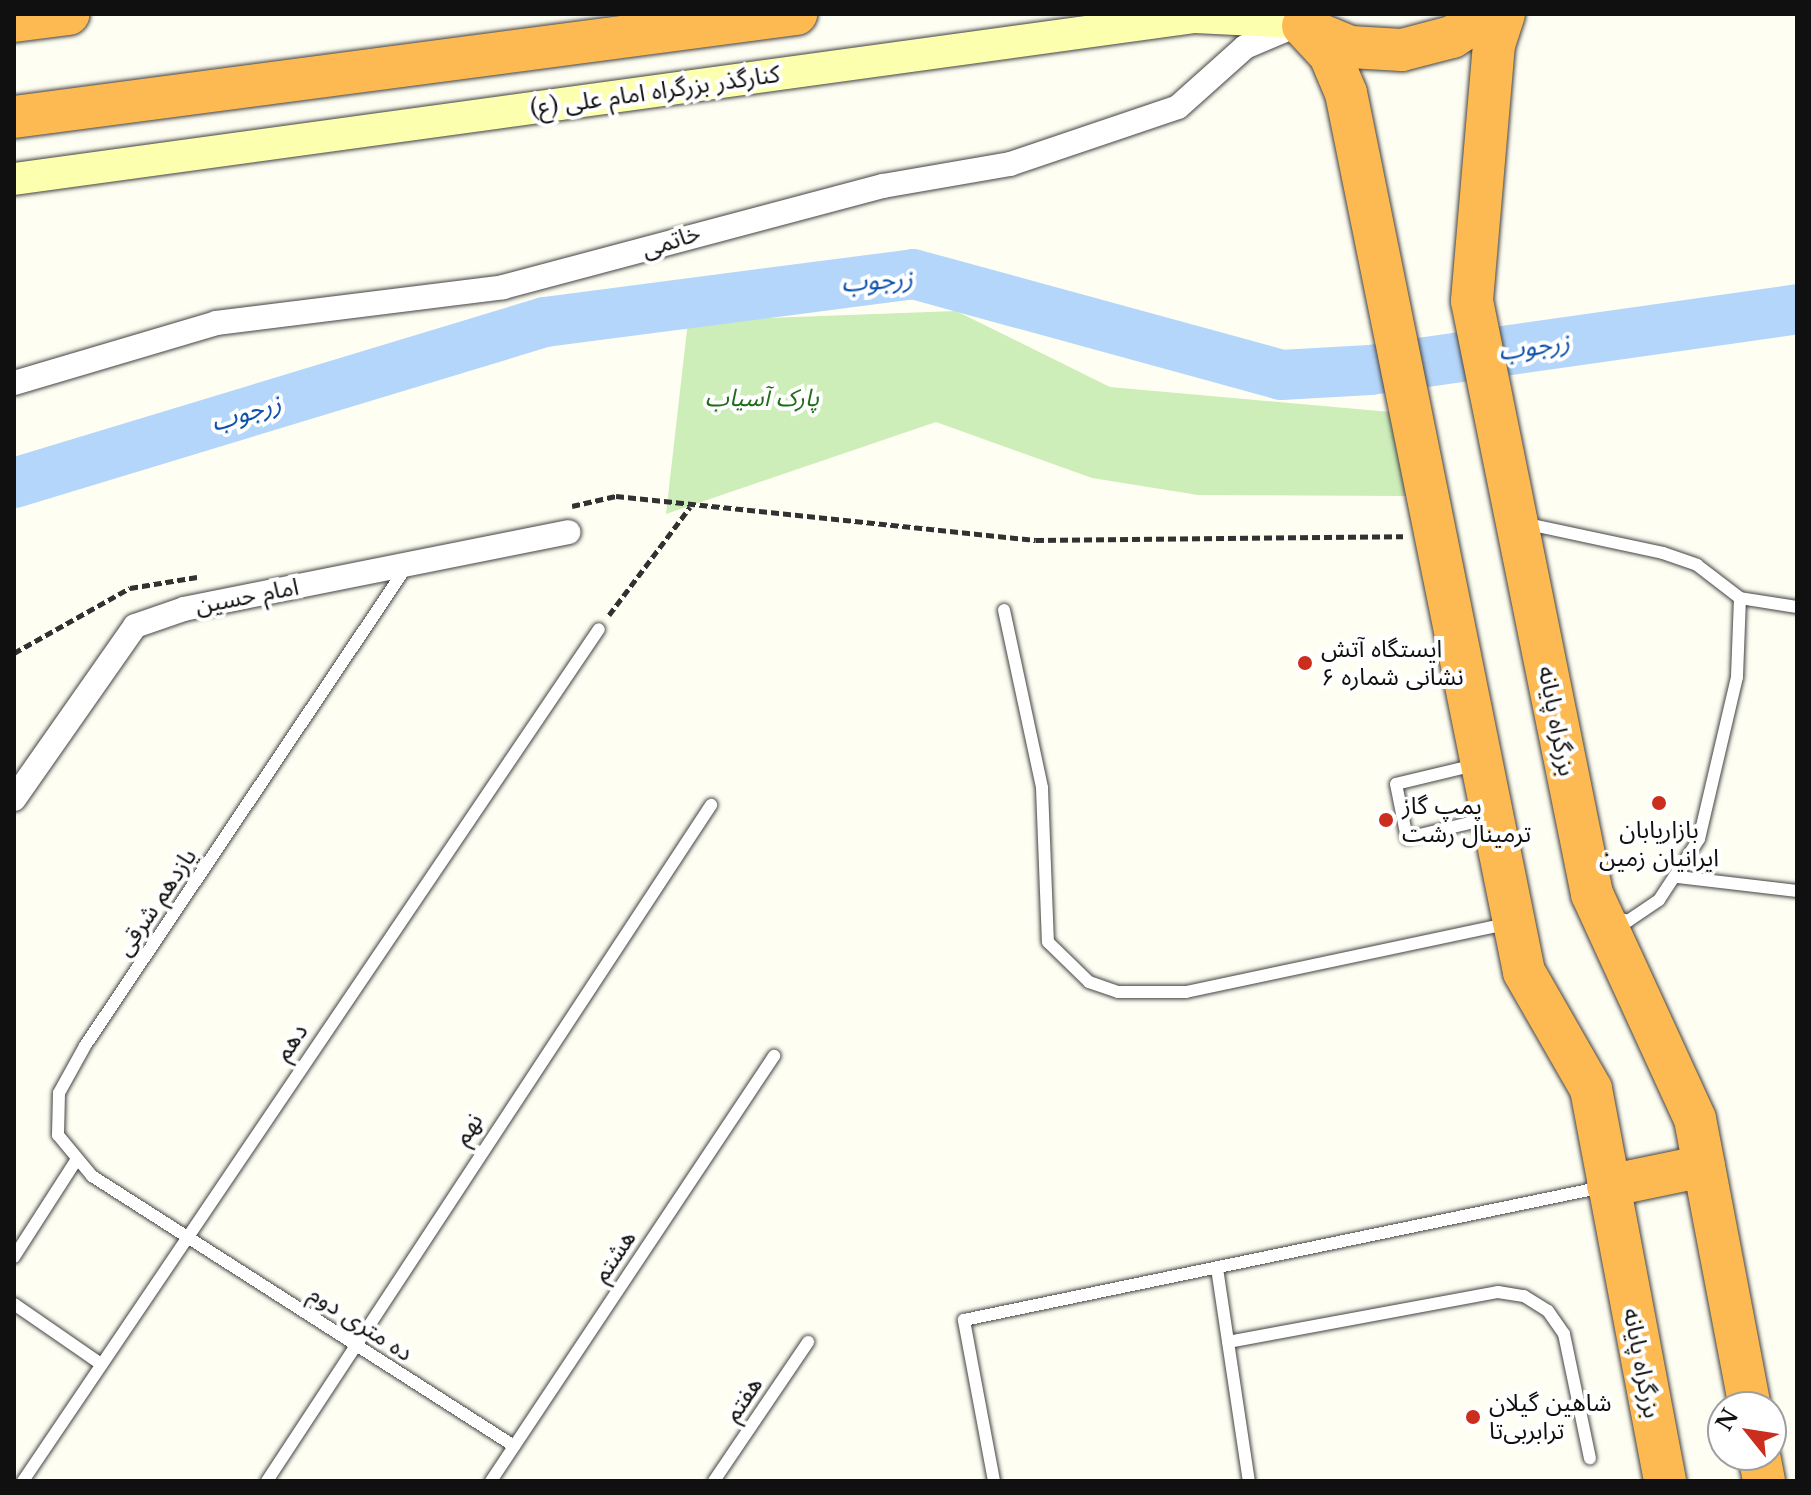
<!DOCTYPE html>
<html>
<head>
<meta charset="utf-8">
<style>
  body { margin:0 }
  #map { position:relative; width:1811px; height:1495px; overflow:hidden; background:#fffef3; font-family:"Libre Baskerville","Noto Sans Arabic",serif }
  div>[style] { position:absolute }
  .green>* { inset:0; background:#cdedb9 }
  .river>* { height:50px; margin:-25px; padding:0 25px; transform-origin:25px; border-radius:25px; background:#b4d6fa }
  .path>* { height:5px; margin-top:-2.5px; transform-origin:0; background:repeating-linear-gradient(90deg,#323232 0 8px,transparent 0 12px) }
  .roads { filter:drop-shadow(0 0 2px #434343) drop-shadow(0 0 2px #434343) }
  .lane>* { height:12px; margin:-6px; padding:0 6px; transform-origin:6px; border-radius:6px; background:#fff }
  .street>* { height:24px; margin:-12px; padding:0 12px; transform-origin:12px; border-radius:12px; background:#fff }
  .secondary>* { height:32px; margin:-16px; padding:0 16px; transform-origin:16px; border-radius:16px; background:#fcffae }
  .highway>* { height:42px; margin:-21px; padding:0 21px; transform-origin:21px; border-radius:21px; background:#fdba53 }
  .dots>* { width:22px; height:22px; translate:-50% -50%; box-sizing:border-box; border:4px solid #fff; border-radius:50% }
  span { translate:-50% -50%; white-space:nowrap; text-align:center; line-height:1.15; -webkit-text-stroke:8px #fff; paint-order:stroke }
  .street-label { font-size:24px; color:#101010 }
  .park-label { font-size:24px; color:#206e1b; font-style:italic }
  .poi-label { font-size:24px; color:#101010 }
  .left { translate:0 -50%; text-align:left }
  .water-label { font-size:26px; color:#0f51ac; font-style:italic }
  .frame { position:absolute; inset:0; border:16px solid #101010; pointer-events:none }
  .north { position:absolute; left:1707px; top:1391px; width:80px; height:80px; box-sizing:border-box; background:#fff; border:2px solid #9f9f9f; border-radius:50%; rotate:300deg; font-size:22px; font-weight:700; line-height:32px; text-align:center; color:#101010 }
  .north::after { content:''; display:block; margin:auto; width:28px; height:36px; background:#cb2e1d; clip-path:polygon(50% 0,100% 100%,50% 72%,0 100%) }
</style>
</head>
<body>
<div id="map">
  <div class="green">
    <div style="clip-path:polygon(956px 311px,1110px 387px,1413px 414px,1408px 496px,1198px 495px,1092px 478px,936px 422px,666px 514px,688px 321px)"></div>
  </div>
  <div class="river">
    <div style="left:14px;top:483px;width:555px;rotate:-16.87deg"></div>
    <div style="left:545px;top:322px;width:371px;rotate:-7.4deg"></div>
    <div style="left:913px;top:274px;width:382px;rotate:15.3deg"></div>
    <div style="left:1281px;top:375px;width:89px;rotate:-3.2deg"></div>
    <div style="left:1370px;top:370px;width:431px;rotate:-8.1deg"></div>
  </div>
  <div class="path">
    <div style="left:572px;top:506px;width:45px;rotate:-12.8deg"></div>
    <div style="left:616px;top:496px;width:422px;rotate:6deg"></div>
    <div style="left:1036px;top:540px;width:367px;rotate:-0.6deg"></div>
    <div style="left:609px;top:615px;width:135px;rotate:-53.1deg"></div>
    <div style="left:14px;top:653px;width:133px;rotate:-29.3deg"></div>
    <div style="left:130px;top:588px;width:68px;rotate:-9.3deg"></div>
  </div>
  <div class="roads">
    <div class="lane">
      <div style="left:1523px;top:523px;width:143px;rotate:12.1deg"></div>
      <div style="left:1663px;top:553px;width:36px;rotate:19deg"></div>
      <div style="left:1697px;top:565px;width:54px;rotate:37.5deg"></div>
      <div style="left:1740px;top:598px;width:79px;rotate:92.2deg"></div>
      <div style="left:1737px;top:677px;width:166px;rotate:103.2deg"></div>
      <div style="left:1699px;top:839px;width:73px;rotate:123.3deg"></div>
      <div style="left:1659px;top:900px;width:37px;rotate:146deg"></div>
      <div style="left:1628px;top:921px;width:15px;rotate:-164deg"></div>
      <div style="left:407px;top:566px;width:578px;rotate:123.86deg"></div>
      <div style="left:85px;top:1046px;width:54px;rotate:119deg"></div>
      <div style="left:59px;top:1093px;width:42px;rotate:91.4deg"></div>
      <div style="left:58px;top:1135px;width:53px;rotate:50.3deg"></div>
      <div style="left:92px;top:1176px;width:501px;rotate:32.61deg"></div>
      <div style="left:1740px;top:598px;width:58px;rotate:9deg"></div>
      <div style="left:1004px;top:610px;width:182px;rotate:77.9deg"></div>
      <div style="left:1042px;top:788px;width:154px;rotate:87.8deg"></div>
      <div style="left:1048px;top:942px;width:57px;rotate:44.3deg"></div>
      <div style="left:1089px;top:982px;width:31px;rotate:19deg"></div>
      <div style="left:1118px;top:992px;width:68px"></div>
      <div style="left:1186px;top:992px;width:328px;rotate:-12deg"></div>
      <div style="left:1475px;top:765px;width:81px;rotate:166.5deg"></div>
      <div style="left:1396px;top:784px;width:55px;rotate:78.5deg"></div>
      <div style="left:1407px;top:838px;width:81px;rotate:-13.5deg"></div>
      <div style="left:1678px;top:877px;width:120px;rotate:6.7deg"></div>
      <div style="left:14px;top:1257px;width:113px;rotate:-57.3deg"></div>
      <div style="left:1217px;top:1268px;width:215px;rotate:81.5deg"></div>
      <div style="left:14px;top:1304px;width:106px;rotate:34.6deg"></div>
      <div style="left:1228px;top:1342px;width:275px;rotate:-10.5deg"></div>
      <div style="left:1498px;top:1292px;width:26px;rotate:9deg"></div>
      <div style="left:1524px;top:1296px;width:28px;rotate:32deg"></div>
      <div style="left:1548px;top:1311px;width:28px;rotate:55deg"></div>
      <div style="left:1564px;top:1334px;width:127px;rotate:78.2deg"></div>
      <div style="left:23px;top:1481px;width:1028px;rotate:-55.94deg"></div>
      <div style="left:267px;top:1481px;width:809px;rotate:-56.7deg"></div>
      <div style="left:491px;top:1481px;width:511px;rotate:-56.34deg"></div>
      <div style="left:714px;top:1481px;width:168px;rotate:-55.9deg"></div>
      <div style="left:994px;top:1481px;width:164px;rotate:-100.6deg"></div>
      <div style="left:964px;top:1320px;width:653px;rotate:-11.76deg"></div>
    </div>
    <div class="street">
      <div style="left:14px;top:383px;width:211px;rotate:-16.5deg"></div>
      <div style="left:216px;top:323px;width:289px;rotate:-7.1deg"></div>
      <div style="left:503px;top:287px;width:393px;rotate:-14.9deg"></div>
      <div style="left:883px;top:186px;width:129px;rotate:-9.8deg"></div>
      <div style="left:1010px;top:164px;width:177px;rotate:-18.7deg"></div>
      <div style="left:1178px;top:107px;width:90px;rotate:-41.8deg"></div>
      <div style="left:1245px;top:47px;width:59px;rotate:-23.1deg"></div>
      <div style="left:14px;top:799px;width:211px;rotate:-55deg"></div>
      <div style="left:135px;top:626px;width:52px;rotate:-19.1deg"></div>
      <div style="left:184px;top:609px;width:392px;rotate:-11.3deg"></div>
    </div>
    <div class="secondary">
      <div style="left:14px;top:179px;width:1192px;rotate:-7.81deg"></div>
      <div style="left:1195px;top:17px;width:102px;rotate:2.8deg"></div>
    </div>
    <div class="highway">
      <div style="left:1504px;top:14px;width:32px;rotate:108deg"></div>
      <div style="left:1494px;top:44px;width:258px;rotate:94.9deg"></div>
      <div style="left:1472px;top:301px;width:605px;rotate:78.56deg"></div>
      <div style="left:1592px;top:894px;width:247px;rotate:65.4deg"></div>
      <div style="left:1695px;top:1119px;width:293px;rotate:79.2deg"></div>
      <div style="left:14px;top:21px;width:55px;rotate:-7.3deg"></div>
      <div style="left:1303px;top:26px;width:40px;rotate:47deg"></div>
      <div style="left:1330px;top:55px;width:41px;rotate:67.2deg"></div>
      <div style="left:1346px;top:93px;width:897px;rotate:78.55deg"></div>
      <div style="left:1524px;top:972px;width:135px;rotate:60.2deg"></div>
      <div style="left:1591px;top:1089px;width:399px;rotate:79.3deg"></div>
      <div style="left:1307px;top:29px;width:47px;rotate:22.7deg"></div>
      <div style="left:1350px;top:47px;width:52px;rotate:3.3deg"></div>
      <div style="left:1402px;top:50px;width:52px;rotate:-14.6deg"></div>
      <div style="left:1452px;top:37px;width:44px;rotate:-31.9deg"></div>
      <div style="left:14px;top:117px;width:789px;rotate:-7.5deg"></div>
      <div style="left:1608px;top:1186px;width:98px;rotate:-11.8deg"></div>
      <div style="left:1759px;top:1455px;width:26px;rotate:79deg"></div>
    </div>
  </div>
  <div class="dots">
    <div style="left:1305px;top:663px;background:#cb2e1d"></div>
    <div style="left:1659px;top:803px;background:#cb2e1d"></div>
    <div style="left:1386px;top:820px;background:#cb2e1d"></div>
    <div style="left:1473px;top:1417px;background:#cb2e1d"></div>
  </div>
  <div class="street-label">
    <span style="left:655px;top:91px;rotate:-8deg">کنارگذر بزرگراه امام علی (ع)</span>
    <span style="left:671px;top:241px;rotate:-18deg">خاتمی</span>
    <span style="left:247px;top:596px;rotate:-11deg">امام حسین</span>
    <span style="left:1557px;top:721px;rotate:79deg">بزرگراه پایانه</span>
    <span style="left:156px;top:902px;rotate:-56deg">یازدهم شرقی</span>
    <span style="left:291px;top:1042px;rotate:-56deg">دهم</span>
    <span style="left:468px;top:1129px;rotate:-57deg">نهم</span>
    <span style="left:614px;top:1256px;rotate:-56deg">هشتم</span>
    <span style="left:361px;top:1323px;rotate:33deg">ده متری دوم</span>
    <span style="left:1642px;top:1363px;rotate:79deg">بزرگراه پایانه</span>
    <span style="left:743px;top:1399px;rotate:-56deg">هفتم</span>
  </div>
  <div class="park-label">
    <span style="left:762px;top:398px">پارک آسیاب</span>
  </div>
  <div class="poi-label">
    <span class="left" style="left:1321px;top:663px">ایستگاه آتش<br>نشانی شماره ۶</span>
    <span class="left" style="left:1402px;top:820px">پمپ گاز<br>ترمینال رشت</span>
    <span style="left:1659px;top:844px">بازاریابان<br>ایرانیان زمین</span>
    <span class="left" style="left:1489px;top:1417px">شاهین گیلان<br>ترابربی‌تا</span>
  </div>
  <div class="water-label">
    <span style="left:877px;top:281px;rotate:-4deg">زرجوب</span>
    <span style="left:1534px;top:347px;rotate:-8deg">زرجوب</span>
    <span style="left:246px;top:413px;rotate:-17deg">زرجوب</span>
  </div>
  <div class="frame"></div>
  <div class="north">N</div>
</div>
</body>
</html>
